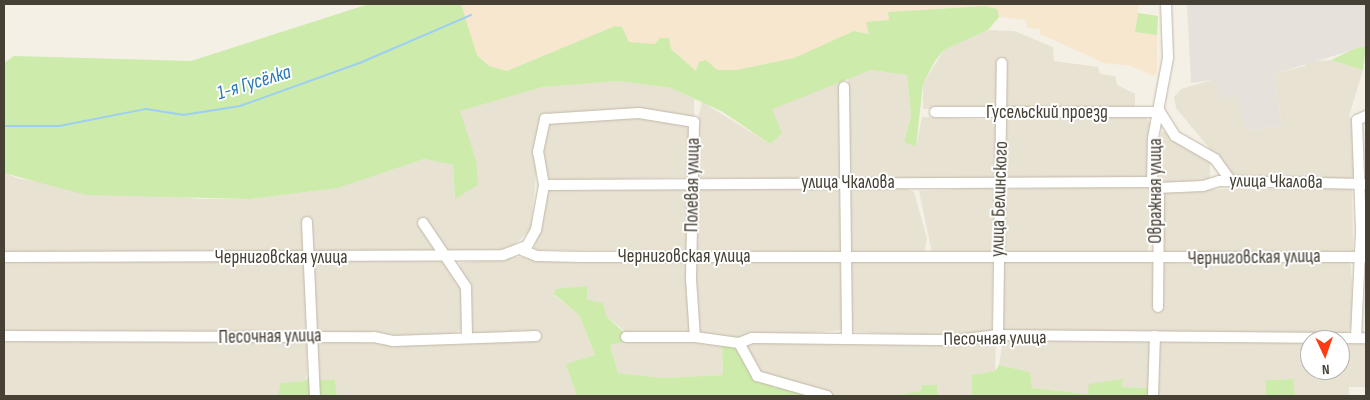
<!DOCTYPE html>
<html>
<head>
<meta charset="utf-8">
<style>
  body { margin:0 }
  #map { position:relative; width:1370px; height:400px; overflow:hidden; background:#f4f0e5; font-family:"Sofia Sans Condensed",sans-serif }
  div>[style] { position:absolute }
  .residential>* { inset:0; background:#e8e2d3 }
  .commercial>* { inset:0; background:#f7e7cf }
  .industrial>* { inset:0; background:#e6e1da }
  .green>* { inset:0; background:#cdebab }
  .stream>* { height:2px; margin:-1px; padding:0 1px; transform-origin:1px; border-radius:1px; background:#9dcff5 }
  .roads { filter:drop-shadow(0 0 1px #c0b8a7) drop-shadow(0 0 1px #c0b8a7) }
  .minor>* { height:10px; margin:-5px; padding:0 5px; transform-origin:5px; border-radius:5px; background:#fff }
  span { translate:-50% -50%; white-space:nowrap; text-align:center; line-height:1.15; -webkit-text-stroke:4px #fff; paint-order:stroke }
  .street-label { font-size:19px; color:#474034 }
  .water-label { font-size:20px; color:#2678ba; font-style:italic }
  .frame { position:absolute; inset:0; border:5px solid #474034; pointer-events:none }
  .north { position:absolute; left:1300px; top:330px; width:50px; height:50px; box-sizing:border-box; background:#fff; border:1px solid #b5b3ae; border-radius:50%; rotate:177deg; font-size:14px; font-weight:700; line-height:20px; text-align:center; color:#474034 }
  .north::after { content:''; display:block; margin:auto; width:18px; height:22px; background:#ff3b11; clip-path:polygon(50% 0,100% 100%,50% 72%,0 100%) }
</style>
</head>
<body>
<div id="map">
  <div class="residential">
    <div style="clip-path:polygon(988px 30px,1014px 31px,1053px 47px,1054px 61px,1098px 67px,1100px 74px,1115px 76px,1117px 85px,1135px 94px,1135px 107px,923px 109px,923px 84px,944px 50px)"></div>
    <div style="clip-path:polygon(1331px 60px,1363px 70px,1349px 116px,1355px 122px,1354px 176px,1347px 181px,1234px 178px,1176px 108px,1174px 97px,1181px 89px,1212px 80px,1237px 96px,1246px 131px,1282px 126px,1274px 74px,1305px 66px,1306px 62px)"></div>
    <div style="clip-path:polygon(871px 70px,907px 75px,911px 116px,904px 142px,916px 147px,922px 117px,997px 120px,994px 179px,851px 179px,848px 77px)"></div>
    <div style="clip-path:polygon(841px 79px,841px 179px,698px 178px,697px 122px,702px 102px,770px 144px,771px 109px)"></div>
    <div style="clip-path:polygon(619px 81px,671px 88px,694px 99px,694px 118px,541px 117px,531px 230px,509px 249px,451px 253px,4px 253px,4px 173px,20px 179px,199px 199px,250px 199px,338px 188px,424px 159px,453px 165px,455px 199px,476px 160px,459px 111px,543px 87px)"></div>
    <div style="clip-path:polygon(1144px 116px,1151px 123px,1150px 179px,1005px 180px,1007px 118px)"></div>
    <div style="clip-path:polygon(636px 117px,689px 125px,690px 177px,546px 181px,539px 152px,545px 121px)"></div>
    <div style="clip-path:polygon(1167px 131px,1210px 161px,1210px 179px,1158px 186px,1157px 143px,1162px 132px)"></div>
    <div style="clip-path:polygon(840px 186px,844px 190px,843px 252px,696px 250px,696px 194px,702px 187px)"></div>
    <div style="clip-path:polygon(1144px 186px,1151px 189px,1157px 204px,1147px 253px,1005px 254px,1002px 248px,1005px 189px)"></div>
    <div style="clip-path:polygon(850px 187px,905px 188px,914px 192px,927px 238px,924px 254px,850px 255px)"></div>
    <div style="clip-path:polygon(992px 187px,996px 190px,995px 252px,991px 256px,932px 253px,919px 191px)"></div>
    <div style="clip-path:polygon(690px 188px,687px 251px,534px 250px,546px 189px)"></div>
    <div style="clip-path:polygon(1352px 188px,1353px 252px,1161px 256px,1161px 193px,1165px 190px)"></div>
    <div style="clip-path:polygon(516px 257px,688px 259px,692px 332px,629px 335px,587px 300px,554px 295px,579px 315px,595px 355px,567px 364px,577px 396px,337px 396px,335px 380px,316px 380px,313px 341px,468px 337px,459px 263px)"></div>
    <div style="clip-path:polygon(993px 259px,992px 332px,915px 336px,849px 331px,850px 261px)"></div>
    <div style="clip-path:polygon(1350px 259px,1355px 321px,1346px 334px,1037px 337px,1002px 330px,1001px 260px,1261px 264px)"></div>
    <div style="clip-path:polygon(694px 260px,842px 262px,845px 330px,736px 339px,697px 333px)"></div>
    <div style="clip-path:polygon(4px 261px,301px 261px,305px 267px,306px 331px,4px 335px)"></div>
    <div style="clip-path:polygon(314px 261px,444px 261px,465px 290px,464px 328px,449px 336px,316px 334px)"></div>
    <div style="clip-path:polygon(4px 338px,307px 341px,307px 374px,305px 381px,282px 383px,278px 396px,4px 396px)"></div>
    <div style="clip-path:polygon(992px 339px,996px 341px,995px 371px,972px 375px,972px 396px,937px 396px,937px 385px,922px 385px,921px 391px,891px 396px,841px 396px,760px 375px,745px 351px,745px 343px)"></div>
    <div style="clip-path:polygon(1003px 339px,1149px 341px,1150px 388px,1122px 387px,1123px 380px,1087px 394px,1032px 388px,1030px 372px,999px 365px)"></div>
    <div style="clip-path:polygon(632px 340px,722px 343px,723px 375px,663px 378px,618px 373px,610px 345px)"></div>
    <div style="clip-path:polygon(evenodd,1160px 340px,1366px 341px,1366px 387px,1349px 387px,1349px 396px,1295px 396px,1293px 379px,1266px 380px,1265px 396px,1154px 396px,1160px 340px,1310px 340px,1340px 340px,1340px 370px,1310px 370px,1310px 340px)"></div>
  </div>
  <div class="commercial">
    <div style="clip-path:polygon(461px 4px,1139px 4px,1135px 32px,1157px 35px,1157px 72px,1153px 76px,1131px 66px,1104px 63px,1040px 34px,1041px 29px,1028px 28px,1025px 20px,999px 17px,997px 9px,985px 6px,888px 12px,889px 20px,869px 34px,854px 31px,794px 58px,736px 70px,696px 71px,671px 49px,629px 42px,622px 27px,615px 26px,507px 71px,489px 66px,477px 55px)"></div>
  </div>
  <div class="industrial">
    <div style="clip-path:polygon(1187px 4px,1366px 4px,1366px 46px,1274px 74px,1282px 126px,1245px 131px,1237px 96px,1221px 100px,1212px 80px,1191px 83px)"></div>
  </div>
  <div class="green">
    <div style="clip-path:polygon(369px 4px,461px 4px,477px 55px,489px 66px,507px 71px,615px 26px,622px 27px,629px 42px,655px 44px,660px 38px,669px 38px,671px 49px,696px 71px,699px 62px,706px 60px,717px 70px,736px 70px,794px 58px,854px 31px,869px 34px,866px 22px,889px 20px,888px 12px,985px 6px,997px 9px,999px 17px,988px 30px,944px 50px,935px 61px,923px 84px,916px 147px,904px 142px,911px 116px,907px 75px,871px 70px,772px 109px,782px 133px,770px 144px,723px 112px,671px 88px,619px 81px,543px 87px,460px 111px,476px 160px,478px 185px,455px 199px,453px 165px,424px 159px,338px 188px,250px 199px,86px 195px,4px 173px,4px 63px,14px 56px,191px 61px)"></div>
    <div style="clip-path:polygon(1138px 13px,1158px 16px,1157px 35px,1135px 32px)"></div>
    <div style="clip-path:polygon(1366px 46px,1363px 70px,1331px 60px,1354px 49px)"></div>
    <div style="clip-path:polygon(587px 286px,587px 300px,603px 303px,606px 316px,632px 340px,610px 345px,618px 373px,663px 378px,723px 375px,722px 343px,736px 346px,753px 377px,776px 388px,783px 381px,841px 396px,577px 396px,566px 364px,595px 355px,579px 315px,554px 294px,556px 289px)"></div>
    <div style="clip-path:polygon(999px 365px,1030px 372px,1032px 388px,1087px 394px,1089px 384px,1123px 379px,1122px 387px,1150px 388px,1153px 396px,972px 396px,972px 375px,995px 371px)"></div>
    <div style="clip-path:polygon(312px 373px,316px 380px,335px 380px,337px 396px,278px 396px,281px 383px,305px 381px)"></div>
    <div style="clip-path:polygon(1293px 379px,1295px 396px,1265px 396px,1266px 380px)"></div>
    <div style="clip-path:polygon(922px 385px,937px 385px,937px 396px,891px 396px,921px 391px)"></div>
  </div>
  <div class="stream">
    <div style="left:4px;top:126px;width:55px"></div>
    <div style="left:59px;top:126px;width:89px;rotate:-11.1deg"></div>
    <div style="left:146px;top:109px;width:37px;rotate:9deg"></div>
    <div style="left:183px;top:115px;width:58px;rotate:-9deg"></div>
    <div style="left:240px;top:106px;width:130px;rotate:-19.8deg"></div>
    <div style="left:362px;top:62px;width:119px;rotate:-23.3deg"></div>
  </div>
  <div class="roads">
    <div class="minor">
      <div style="left:844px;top:87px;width:250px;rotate:89.3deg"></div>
      <div style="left:935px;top:112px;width:225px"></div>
      <div style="left:1160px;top:112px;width:28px;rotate:58deg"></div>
      <div style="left:1175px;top:136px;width:46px;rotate:29.9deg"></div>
      <div style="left:1215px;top:159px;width:27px;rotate:54deg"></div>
      <div style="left:1152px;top:182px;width:44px;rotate:-88.7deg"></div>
      <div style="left:1153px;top:138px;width:81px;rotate:-79.4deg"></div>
      <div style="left:1168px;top:58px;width:54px;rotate:-92.1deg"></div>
      <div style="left:1153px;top:183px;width:14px;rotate:65deg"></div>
      <div style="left:1159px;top:196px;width:111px;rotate:90.5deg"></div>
      <div style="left:544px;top:185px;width:608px;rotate:-0.28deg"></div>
      <div style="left:544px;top:185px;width:34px;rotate:-100deg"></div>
      <div style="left:538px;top:152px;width:34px;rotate:-78deg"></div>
      <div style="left:545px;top:119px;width:94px;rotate:-3.7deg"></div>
      <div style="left:639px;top:113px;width:56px;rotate:9.3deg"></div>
      <div style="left:694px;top:122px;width:157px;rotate:91.1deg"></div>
      <div style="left:691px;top:279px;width:58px;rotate:86.1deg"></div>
      <div style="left:1157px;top:188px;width:46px;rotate:-2.5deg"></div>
      <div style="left:1203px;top:186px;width:17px;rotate:-17deg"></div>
      <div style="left:1219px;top:181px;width:147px;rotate:1.2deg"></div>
      <div style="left:307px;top:222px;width:174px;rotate:87.4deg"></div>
      <div style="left:423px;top:223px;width:77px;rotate:56.1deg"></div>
      <div style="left:466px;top:287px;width:49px;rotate:88.8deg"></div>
      <div style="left:522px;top:250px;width:16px;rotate:22deg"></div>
      <div style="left:537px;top:256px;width:45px;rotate:1.3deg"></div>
      <div style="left:582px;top:257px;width:784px"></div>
      <div style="left:4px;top:257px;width:499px;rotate:-0.2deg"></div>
      <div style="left:503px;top:255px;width:26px;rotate:-21deg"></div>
      <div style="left:527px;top:246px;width:18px;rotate:-61deg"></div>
      <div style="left:536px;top:230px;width:46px;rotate:-79.9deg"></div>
      <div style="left:998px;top:335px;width:272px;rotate:-89.2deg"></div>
      <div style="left:4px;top:336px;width:370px;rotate:0.2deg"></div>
      <div style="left:374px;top:337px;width:19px;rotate:12deg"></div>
      <div style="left:393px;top:341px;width:143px;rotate:-2deg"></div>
      <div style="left:626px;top:337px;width:69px"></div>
      <div style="left:695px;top:337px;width:44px;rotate:7.8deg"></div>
      <div style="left:739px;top:343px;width:14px;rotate:-21deg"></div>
      <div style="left:752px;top:338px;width:205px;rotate:0.6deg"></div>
      <div style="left:957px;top:340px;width:41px;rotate:-7deg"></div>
      <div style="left:998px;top:335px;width:368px;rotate:0.5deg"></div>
      <div style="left:1356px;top:337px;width:107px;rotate:-87.3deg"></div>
      <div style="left:1361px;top:230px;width:110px;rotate:-92.1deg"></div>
      <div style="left:1357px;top:120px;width:10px;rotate:-24deg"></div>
      <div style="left:739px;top:343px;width:38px;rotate:61deg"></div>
      <div style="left:757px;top:376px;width:73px;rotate:15.9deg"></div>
      <div style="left:1153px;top:396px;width:60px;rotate:-88.1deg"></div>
    </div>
  </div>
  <div class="street-label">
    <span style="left:1047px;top:113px">Гусельский проезд</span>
    <span style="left:1276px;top:182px;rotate:1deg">улица Чкалова</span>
    <span style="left:848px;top:183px">улица Чкалова</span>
    <span style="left:693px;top:185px;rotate:-89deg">Полевая улица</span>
    <span style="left:1156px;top:191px;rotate:-90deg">Овражная улица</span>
    <span style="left:1000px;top:199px;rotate:-88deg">улица Белинского</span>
    <span style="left:684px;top:257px">Черниговская улица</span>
    <span style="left:281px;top:258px">Черниговская улица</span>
    <span style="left:1254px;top:258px;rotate:-1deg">Черниговская улица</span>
    <span style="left:270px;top:337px;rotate:-1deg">Песочная улица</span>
    <span style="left:995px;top:339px;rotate:-1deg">Песочная улица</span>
  </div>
  <div class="water-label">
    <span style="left:254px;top:83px;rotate:-17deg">1-я Гусёлка</span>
  </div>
  <div class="frame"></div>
  <div class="north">N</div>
</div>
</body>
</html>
